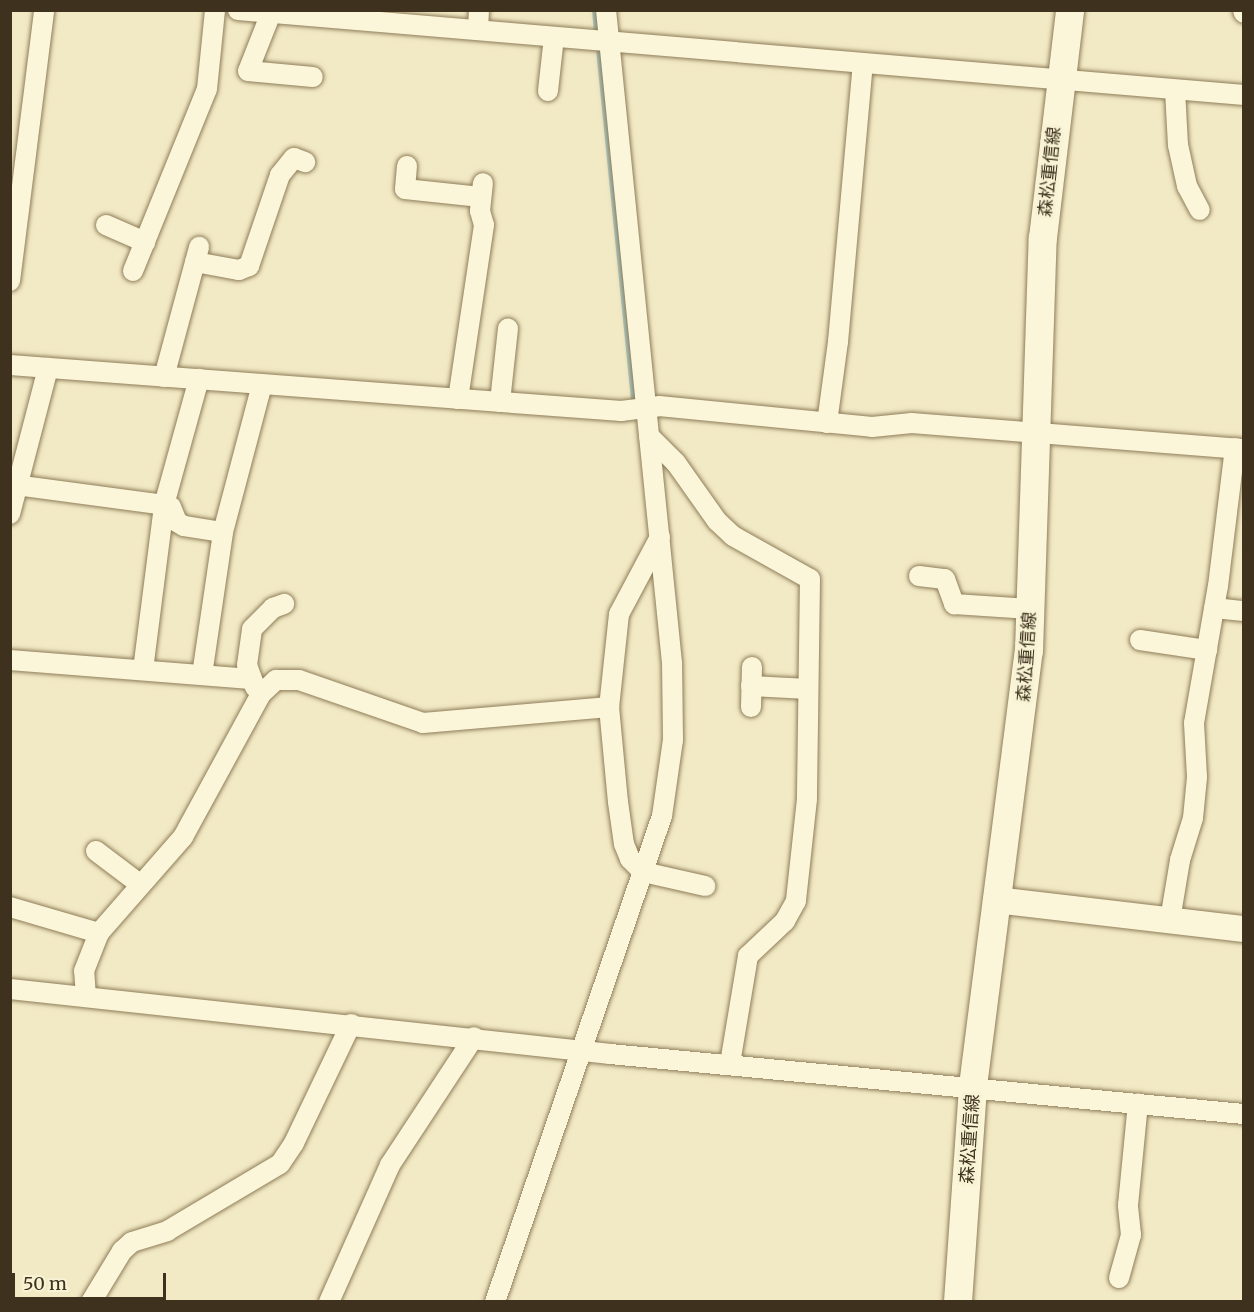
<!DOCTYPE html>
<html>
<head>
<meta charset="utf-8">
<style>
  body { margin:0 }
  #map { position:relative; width:1254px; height:1312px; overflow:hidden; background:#f2eac5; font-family:Merriweather,"Noto Sans JP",serif }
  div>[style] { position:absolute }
  .stream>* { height:6px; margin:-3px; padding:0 3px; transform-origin:3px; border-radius:3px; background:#a7c5c0 }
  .roads { filter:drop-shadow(0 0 2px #8f7d59) drop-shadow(0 0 2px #8f7d59) }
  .minor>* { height:20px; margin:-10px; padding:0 10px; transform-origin:10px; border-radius:10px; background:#fbf6d9 }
  .tertiary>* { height:26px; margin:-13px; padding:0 13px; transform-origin:13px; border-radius:13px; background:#fbf6d9 }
  .secondary>* { height:28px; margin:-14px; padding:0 14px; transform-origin:14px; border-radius:14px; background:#fbf6d9 }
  span { translate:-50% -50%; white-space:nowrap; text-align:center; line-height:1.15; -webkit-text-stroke:6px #f8f3d5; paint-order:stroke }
  .street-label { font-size:18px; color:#3e321e }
  .frame { position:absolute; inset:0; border:12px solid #3e321e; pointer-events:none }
  .scale { position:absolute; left:12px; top:1273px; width:154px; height:27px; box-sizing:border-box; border:3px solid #3e321e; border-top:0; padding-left:8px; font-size:18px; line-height:21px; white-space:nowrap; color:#3e321e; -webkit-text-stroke:4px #f8f3d5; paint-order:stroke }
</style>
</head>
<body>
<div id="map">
  <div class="stream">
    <div style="left:595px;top:10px;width:23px;rotate:85deg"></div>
    <div style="left:599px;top:49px;width:355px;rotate:84.3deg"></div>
  </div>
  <div class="roads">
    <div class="minor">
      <div style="left:238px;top:10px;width:1010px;rotate:4.83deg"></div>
      <div style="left:1243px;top:10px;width:3px;rotate:72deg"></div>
      <div style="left:271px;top:13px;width:62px;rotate:111.6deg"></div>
      <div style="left:248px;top:71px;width:65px;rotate:5.3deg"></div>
      <div style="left:478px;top:29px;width:19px;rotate:-87deg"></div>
      <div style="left:1175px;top:90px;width:55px;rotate:86.9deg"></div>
      <div style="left:1178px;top:145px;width:42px;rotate:77.6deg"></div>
      <div style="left:1187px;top:186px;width:27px;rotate:62deg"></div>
      <div style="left:548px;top:91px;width:54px;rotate:-83.7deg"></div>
      <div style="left:407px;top:166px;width:23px;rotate:95deg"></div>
      <div style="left:405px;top:189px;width:76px;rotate:6deg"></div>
      <div style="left:106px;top:225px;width:43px;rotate:23.6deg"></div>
      <div style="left:195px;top:262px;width:45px;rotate:10.3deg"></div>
      <div style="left:239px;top:270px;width:11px;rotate:-22deg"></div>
      <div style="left:249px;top:266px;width:96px;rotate:-71.2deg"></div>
      <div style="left:280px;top:175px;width:22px;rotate:-51deg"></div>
      <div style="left:294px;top:158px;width:12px;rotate:20deg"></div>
      <div style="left:133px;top:271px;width:196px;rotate:-67.9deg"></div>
      <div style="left:207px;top:89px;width:79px;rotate:-84.2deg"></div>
      <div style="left:10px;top:281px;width:273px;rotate:-82.8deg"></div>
      <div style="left:10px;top:365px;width:613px;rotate:4.31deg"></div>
      <div style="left:621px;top:411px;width:38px;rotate:-7deg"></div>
      <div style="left:659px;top:406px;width:214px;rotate:5.6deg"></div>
      <div style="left:872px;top:427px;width:40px;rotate:-5.7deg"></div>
      <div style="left:912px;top:423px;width:333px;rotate:4.5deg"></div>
      <div style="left:164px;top:377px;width:135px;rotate:-74.9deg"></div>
      <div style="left:458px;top:399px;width:176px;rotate:-81.5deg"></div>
      <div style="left:484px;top:225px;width:15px;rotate:-106deg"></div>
      <div style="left:480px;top:211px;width:28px;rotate:-84deg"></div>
      <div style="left:500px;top:402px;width:74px;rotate:-83.8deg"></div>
      <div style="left:827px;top:423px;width:82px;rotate:-82.3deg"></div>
      <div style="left:838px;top:342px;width:279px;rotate:-84.9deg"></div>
      <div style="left:649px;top:436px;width:38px;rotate:45deg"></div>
      <div style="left:676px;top:463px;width:71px;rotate:54.7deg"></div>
      <div style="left:717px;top:521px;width:22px;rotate:43deg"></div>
      <div style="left:733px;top:536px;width:88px;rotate:29.2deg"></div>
      <div style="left:810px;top:579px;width:220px;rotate:90.8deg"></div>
      <div style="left:807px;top:799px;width:103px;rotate:96.2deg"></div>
      <div style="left:796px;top:901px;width:23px;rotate:119deg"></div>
      <div style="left:785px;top:921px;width:51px;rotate:136.6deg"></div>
      <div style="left:748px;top:956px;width:109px;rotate:99.5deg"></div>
      <div style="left:15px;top:485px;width:150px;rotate:7.6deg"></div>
      <div style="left:164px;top:505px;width:131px;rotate:-74.5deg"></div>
      <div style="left:10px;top:514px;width:151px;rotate:-75.4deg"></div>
      <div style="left:660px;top:537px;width:87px;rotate:118deg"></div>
      <div style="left:619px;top:614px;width:94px;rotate:96.1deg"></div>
      <div style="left:609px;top:707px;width:95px;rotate:84.6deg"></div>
      <div style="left:618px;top:802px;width:42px;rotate:81.9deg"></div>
      <div style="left:624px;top:844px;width:16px;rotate:68deg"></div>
      <div style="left:630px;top:859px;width:18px;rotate:45deg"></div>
      <div style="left:643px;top:872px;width:64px;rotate:12.7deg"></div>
      <div style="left:919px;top:576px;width:26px;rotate:7deg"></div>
      <div style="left:945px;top:579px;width:27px;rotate:70deg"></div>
      <div style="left:954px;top:604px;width:76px;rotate:3.8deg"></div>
      <div style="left:1214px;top:608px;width:30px;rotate:6deg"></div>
      <div style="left:1140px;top:640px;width:68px;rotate:8.5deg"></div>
      <div style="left:10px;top:660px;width:241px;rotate:4.5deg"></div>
      <div style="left:143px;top:670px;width:166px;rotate:-82.7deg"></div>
      <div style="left:164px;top:505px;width:7px;rotate:16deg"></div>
      <div style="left:171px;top:507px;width:16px;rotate:68deg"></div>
      <div style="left:177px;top:522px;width:8px;rotate:30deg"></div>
      <div style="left:184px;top:526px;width:39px;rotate:9deg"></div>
      <div style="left:202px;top:675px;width:145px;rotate:-81.6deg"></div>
      <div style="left:223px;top:532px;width:153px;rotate:-75.2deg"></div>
      <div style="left:751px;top:686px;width:57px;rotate:3deg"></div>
      <div style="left:255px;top:687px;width:23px;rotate:-110deg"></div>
      <div style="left:247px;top:665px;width:36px;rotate:-82deg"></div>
      <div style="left:252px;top:629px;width:30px;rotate:-45deg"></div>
      <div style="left:273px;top:608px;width:12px;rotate:-20deg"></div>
      <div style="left:751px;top:707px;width:40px;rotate:-88.6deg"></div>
      <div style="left:96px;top:851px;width:56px;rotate:37.1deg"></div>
      <div style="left:10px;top:907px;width:93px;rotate:16.3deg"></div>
      <div style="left:1170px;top:920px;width:61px;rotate:-80.5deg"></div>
      <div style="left:1180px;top:860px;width:44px;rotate:-72.8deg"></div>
      <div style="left:1193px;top:818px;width:41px;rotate:-84.4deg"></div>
      <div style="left:1197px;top:777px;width:54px;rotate:-93.2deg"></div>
      <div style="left:1194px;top:723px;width:139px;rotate:-80.1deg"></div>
      <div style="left:1218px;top:586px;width:139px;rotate:-83deg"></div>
      <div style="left:10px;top:989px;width:604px;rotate:6.18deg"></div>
      <div style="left:610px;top:1054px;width:637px;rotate:5.41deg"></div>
      <div style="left:86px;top:997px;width:26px;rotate:-94deg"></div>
      <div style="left:84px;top:971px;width:41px;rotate:-68.5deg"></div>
      <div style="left:99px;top:933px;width:128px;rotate:-48.8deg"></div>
      <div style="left:183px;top:837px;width:163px;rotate:-61.4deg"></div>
      <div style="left:261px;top:694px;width:21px;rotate:-43deg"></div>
      <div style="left:276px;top:680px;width:23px"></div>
      <div style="left:299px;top:680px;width:131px;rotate:19.1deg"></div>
      <div style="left:423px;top:723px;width:187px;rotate:-4.9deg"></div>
      <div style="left:1119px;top:1278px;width:45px;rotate:-74.4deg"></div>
      <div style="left:1131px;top:1235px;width:30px;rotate:-96deg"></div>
      <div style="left:1128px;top:1205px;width:102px;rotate:-84.4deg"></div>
      <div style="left:91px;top:1302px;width:60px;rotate:-58.7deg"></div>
      <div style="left:122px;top:1251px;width:13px;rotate:-42deg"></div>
      <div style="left:132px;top:1242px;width:37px;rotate:-17deg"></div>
      <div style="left:167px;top:1231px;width:131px;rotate:-30.7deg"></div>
      <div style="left:280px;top:1164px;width:25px;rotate:-56deg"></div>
      <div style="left:294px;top:1143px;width:132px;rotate:-64.4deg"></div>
      <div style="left:329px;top:1302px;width:150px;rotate:-66deg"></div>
      <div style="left:390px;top:1165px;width:153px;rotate:-56.7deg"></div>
      <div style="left:495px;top:1302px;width:514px;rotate:-71.04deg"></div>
      <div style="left:662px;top:816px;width:77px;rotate:-81.8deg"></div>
      <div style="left:673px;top:740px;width:77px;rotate:-90.7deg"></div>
      <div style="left:672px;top:663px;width:656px;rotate:-95.77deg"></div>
    </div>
    <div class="tertiary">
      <div style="left:996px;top:900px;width:250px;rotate:6.7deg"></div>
    </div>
    <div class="secondary">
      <div style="left:958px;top:1302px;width:217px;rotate:-86deg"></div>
      <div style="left:973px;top:1086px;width:439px;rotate:-82.7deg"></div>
      <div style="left:1029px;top:651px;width:413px;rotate:-88.1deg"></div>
      <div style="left:1043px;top:238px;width:230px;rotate:-83.2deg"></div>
    </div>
  </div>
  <div class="street-label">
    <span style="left:1050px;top:172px;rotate:-84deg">森松重信線</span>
    <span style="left:1027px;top:657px;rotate:-86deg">森松重信線</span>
    <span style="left:970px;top:1139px;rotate:-86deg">森松重信線</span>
  </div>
  <div class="frame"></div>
  <div class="scale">50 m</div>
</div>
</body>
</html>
